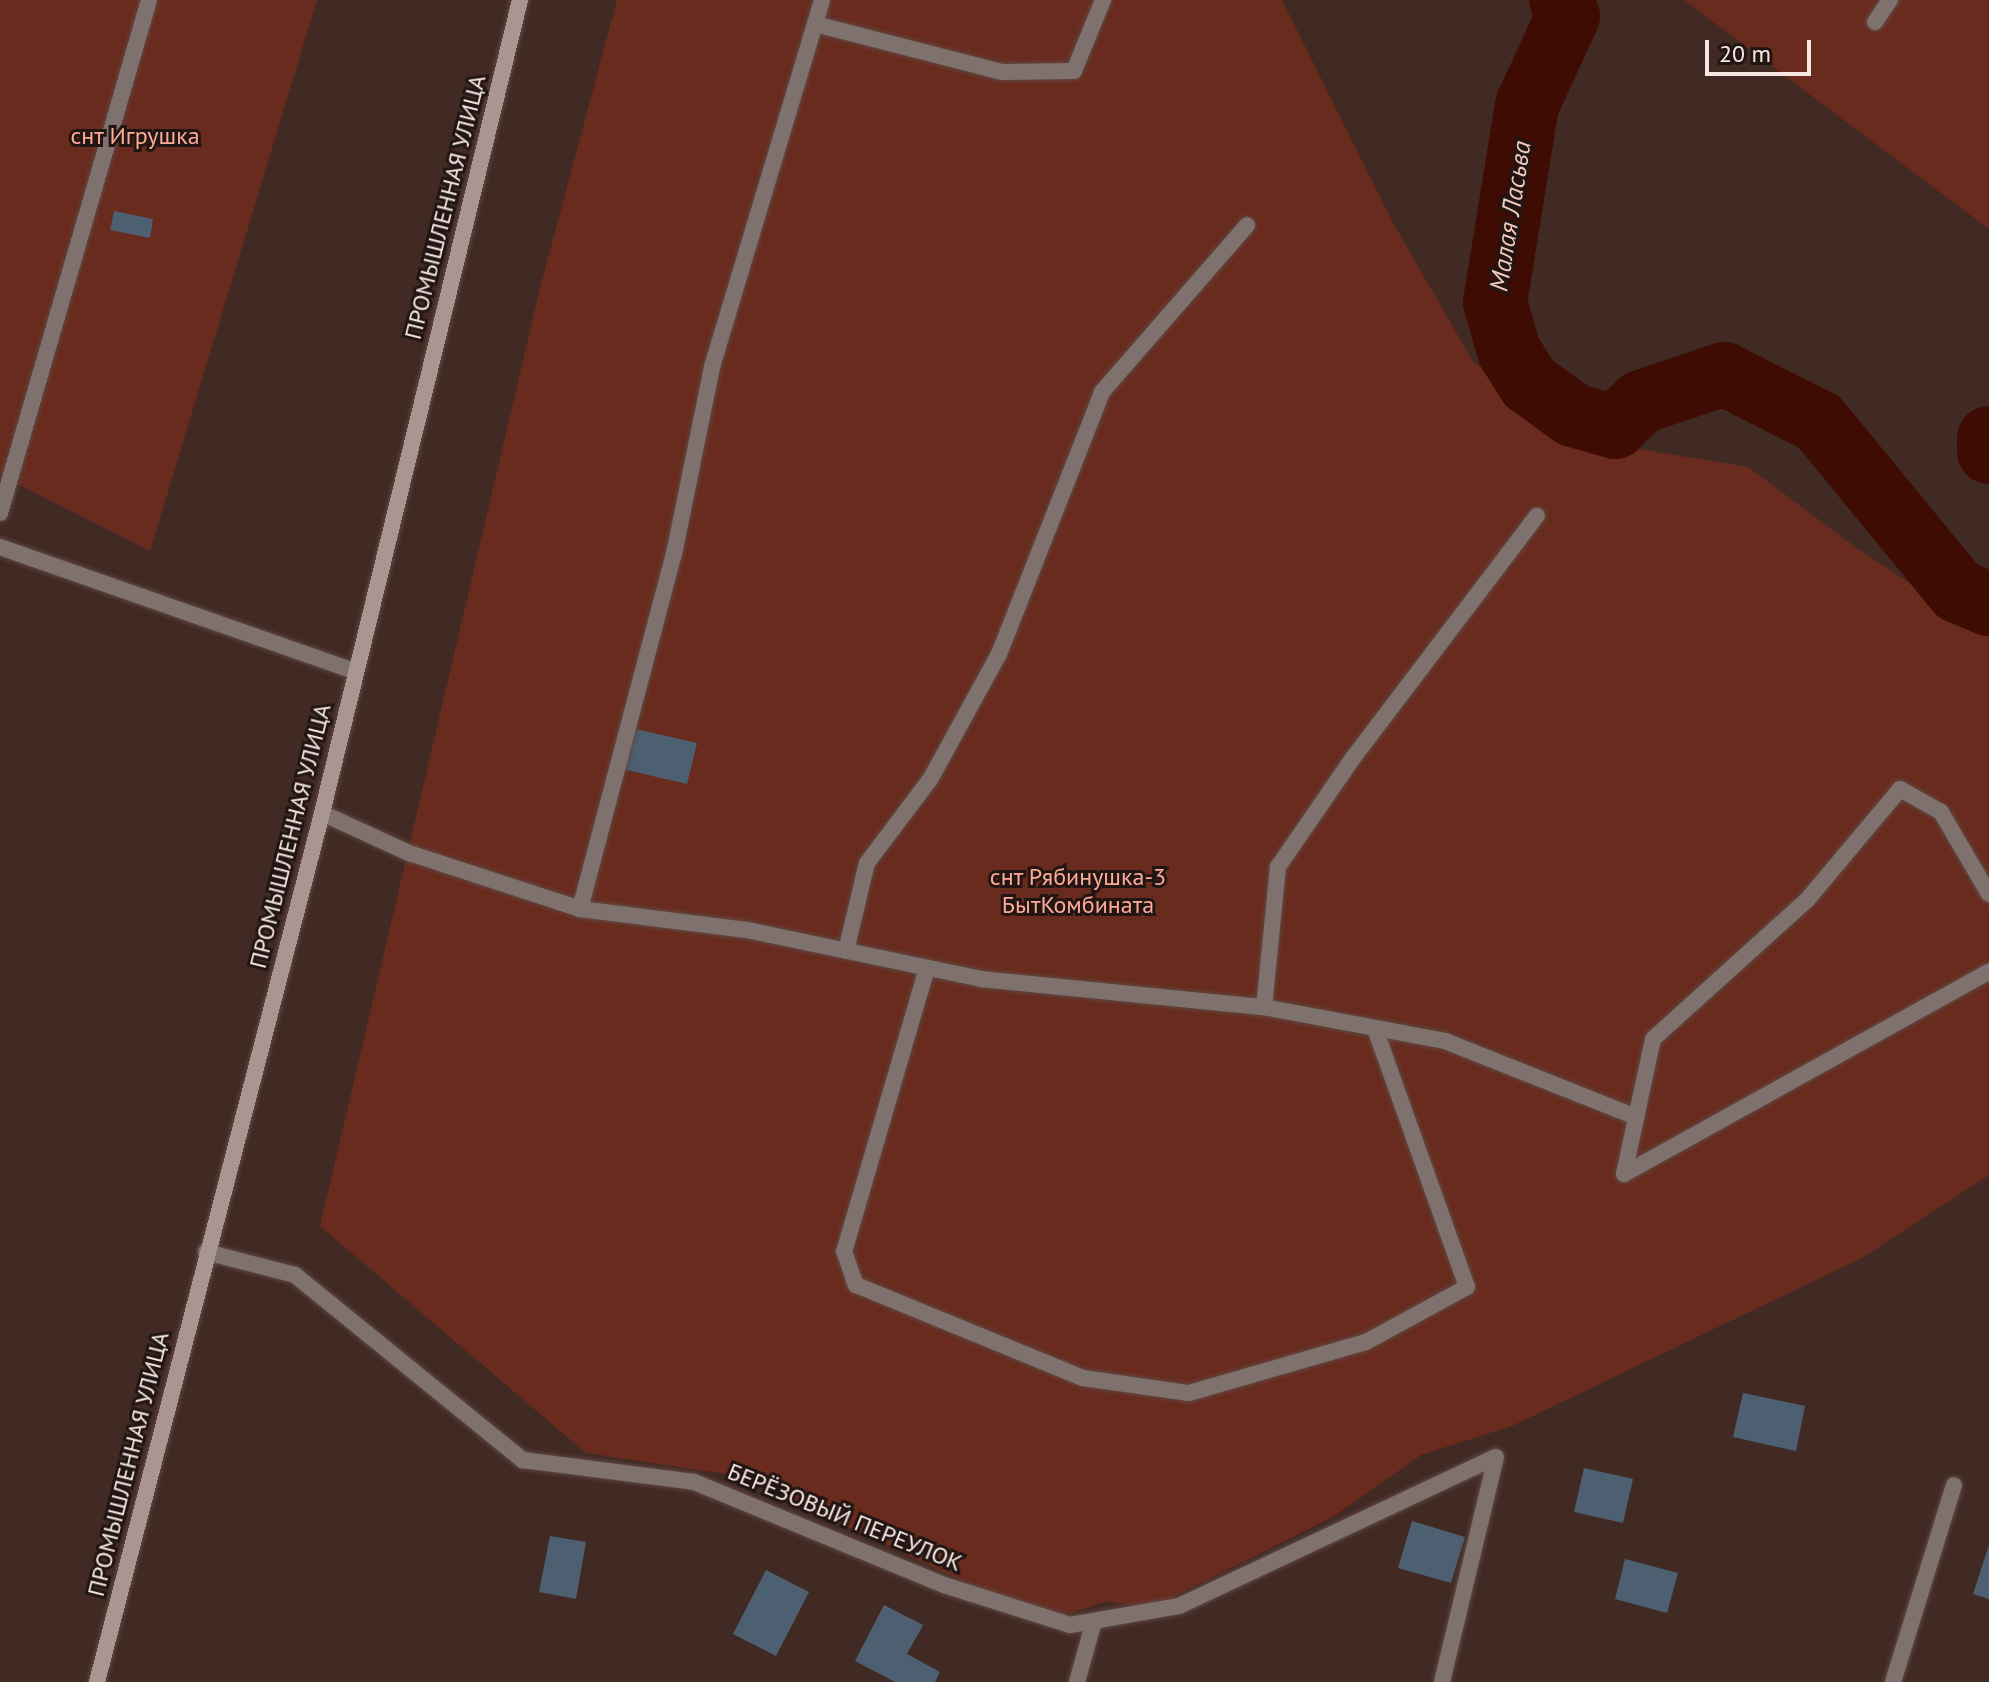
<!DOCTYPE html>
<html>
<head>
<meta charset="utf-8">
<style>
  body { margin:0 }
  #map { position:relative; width:1989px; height:1682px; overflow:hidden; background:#422a24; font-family:"PT Sans",sans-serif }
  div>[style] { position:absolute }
  .green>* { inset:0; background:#692b1d }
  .river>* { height:64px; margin:-32px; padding:0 32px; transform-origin:32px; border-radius:32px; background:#3f0c03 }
  .building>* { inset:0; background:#4c6072 }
  .roads { filter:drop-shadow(0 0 2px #5f4843) drop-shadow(0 0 2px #5f4843) }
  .service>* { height:16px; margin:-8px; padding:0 8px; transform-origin:8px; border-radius:8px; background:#7f726e }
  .minor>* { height:16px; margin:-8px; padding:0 8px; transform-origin:8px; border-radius:8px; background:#7f726e }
  .secondary>* { height:16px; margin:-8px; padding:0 8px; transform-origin:8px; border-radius:8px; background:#aa9691 }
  span { translate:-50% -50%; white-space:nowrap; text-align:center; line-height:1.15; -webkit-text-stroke:6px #211613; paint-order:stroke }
  .park-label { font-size:24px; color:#ffaa96 }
  .street-label { font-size:24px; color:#f7e7e3 }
  .water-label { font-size:26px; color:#f5c9be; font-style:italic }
  .scale { position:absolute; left:1705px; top:40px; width:106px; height:36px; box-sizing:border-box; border:4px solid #f7e7e3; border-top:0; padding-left:10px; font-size:24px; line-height:28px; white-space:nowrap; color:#f7e7e3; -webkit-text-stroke:6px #211613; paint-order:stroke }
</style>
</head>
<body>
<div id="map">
  <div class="green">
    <div style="clip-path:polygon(0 0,317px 0,150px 551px,0 475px)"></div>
    <div style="clip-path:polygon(617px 0,1282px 0,1392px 221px,1473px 362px,1583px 440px,1748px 467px,1858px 549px,1989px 635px,1989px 1175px,1862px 1258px,1512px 1426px,1421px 1455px,1333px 1517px,1147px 1610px,1108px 1601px,1047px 1621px,739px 1476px,586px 1453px,320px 1226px,540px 288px)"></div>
    <div style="clip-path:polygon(1684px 0,1989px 0,1989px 229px)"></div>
  </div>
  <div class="river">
    <div style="left:1561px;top:0;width:17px;rotate:66deg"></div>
    <div style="left:1568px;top:16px;width:98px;rotate:114.7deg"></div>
    <div style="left:1527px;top:105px;width:200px;rotate:99.2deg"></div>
    <div style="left:1495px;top:302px;width:51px;rotate:74.1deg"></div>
    <div style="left:1509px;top:351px;width:38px;rotate:58deg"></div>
    <div style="left:1529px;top:383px;width:54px;rotate:36deg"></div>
    <div style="left:1573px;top:415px;width:44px;rotate:15.9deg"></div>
    <div style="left:1615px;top:427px;width:36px;rotate:-44deg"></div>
    <div style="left:1641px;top:402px;width:88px;rotate:-18.6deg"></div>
    <div style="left:1724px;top:374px;width:106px;rotate:26.8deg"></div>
    <div style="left:1819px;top:422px;width:219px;rotate:50.6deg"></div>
    <div style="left:1958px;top:591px;width:34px;rotate:23deg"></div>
    <div style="left:1989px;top:438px;width:14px;rotate:90deg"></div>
  </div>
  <div class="building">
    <div style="clip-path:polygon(114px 211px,153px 219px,150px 238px,110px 230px)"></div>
    <div style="clip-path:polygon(632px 728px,697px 743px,687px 784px,622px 769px)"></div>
    <div style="clip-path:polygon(1743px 1393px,1805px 1406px,1796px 1451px,1733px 1437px)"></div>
    <div style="clip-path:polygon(1584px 1468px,1633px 1479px,1623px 1523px,1574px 1512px)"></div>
    <div style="clip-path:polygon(1412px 1521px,1465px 1537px,1451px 1583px,1398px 1568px)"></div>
    <div style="clip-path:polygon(550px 1536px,586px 1542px,576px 1599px,539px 1592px)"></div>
    <div style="clip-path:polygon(1989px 1545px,1989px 1599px,1973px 1594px)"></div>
    <div style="clip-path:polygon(1625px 1559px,1678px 1573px,1667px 1613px,1615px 1599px)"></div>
    <div style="clip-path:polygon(766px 1570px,809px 1592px,776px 1656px,733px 1634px)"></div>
    <div style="clip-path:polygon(884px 1605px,923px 1625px,907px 1654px,940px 1672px,935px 1682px,895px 1682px,855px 1661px)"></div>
  </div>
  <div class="roads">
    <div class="service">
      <div style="left:1875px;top:22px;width:27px;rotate:-56deg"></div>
      <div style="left:815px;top:24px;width:193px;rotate:14.4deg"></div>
      <div style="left:1002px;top:72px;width:72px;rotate:-0.8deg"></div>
      <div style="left:1074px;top:71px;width:77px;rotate:-67.8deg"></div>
      <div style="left:0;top:513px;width:534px;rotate:-73.8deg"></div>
      <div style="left:0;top:547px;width:377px;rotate:19.3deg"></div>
      <div style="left:322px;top:813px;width:96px;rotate:24.7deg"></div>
      <div style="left:409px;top:853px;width:180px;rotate:18.1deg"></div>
      <div style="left:580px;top:909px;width:168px;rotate:7.2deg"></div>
      <div style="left:747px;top:930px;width:239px;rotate:11.8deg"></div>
      <div style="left:981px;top:979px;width:284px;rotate:5.7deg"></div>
      <div style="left:1264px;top:1007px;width:184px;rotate:10.6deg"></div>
      <div style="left:1445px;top:1041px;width:206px;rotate:21.7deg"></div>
      <div style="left:580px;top:909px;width:367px;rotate:-75.2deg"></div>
      <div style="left:674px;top:554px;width:191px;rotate:-78.5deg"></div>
      <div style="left:712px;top:367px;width:383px;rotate:-73.3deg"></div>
      <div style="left:846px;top:951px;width:90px;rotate:-76.6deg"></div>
      <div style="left:867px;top:863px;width:106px;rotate:-53deg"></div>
      <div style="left:931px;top:778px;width:141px;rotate:-61.3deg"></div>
      <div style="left:999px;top:654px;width:282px;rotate:-68.5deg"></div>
      <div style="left:1102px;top:392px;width:221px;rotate:-49deg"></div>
      <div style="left:927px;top:968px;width:295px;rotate:106.3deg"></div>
      <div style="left:844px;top:1251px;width:36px;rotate:71deg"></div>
      <div style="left:856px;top:1285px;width:245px;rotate:22.3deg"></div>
      <div style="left:1083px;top:1378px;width:107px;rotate:8.1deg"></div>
      <div style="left:1189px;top:1393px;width:184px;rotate:-16.1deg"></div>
      <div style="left:1366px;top:1342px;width:115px;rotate:-28.6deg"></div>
      <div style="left:1467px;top:1287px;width:275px;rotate:-109.6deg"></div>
      <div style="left:1264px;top:1007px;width:141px;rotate:-84.3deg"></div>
      <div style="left:1278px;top:867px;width:132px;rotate:-55.5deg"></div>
      <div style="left:1353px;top:758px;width:304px;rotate:-52.8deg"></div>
      <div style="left:1624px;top:1174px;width:138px;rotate:-77.9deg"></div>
      <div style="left:1653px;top:1039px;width:207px;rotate:-42.1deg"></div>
      <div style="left:1807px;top:900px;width:145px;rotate:-50deg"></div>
      <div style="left:1900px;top:789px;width:47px;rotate:29.3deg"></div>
      <div style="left:1941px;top:812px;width:95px;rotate:59.7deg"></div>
      <div style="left:1624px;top:1174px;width:417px;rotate:-29deg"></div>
    </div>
    <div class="minor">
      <div style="left:206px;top:1252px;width:92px;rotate:14.5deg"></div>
      <div style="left:295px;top:1275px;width:294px;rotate:39.1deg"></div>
      <div style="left:523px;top:1460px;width:172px;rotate:7.3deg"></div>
      <div style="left:694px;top:1482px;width:270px;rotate:22.4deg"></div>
      <div style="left:944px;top:1585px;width:132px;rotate:17.6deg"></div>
      <div style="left:1070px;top:1625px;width:111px;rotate:-9.9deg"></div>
      <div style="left:1179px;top:1606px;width:350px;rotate:-25.2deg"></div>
      <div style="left:1077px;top:1682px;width:63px;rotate:-74.4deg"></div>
      <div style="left:1442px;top:1682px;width:231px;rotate:-76.5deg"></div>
      <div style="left:1893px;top:1682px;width:206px;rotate:-72.8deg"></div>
    </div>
    <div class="secondary">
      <div style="left:97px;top:1682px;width:898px;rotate:-75.48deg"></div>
      <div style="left:322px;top:813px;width:837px;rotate:-76.31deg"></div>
    </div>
  </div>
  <div class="park-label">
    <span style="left:135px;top:136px">снт Игрушка</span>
    <span style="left:1078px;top:891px">снт Рябинушка-3<br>БытКомбината</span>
  </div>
  <div class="street-label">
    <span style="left:445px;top:207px;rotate:-76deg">ПРОМЫШЛЕННАЯ УЛИЦА</span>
    <span style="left:290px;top:836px;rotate:-76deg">ПРОМЫШЛЕННАЯ УЛИЦА</span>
    <span style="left:128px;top:1464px;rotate:-76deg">ПРОМЫШЛЕННАЯ УЛИЦА</span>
    <span style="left:845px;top:1517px;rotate:22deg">БЕРЁЗОВЫЙ ПЕРЕУЛОК</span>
  </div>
  <div class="water-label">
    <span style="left:1510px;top:216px;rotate:-81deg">Малая Ласьва</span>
  </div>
  <div class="scale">20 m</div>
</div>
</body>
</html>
